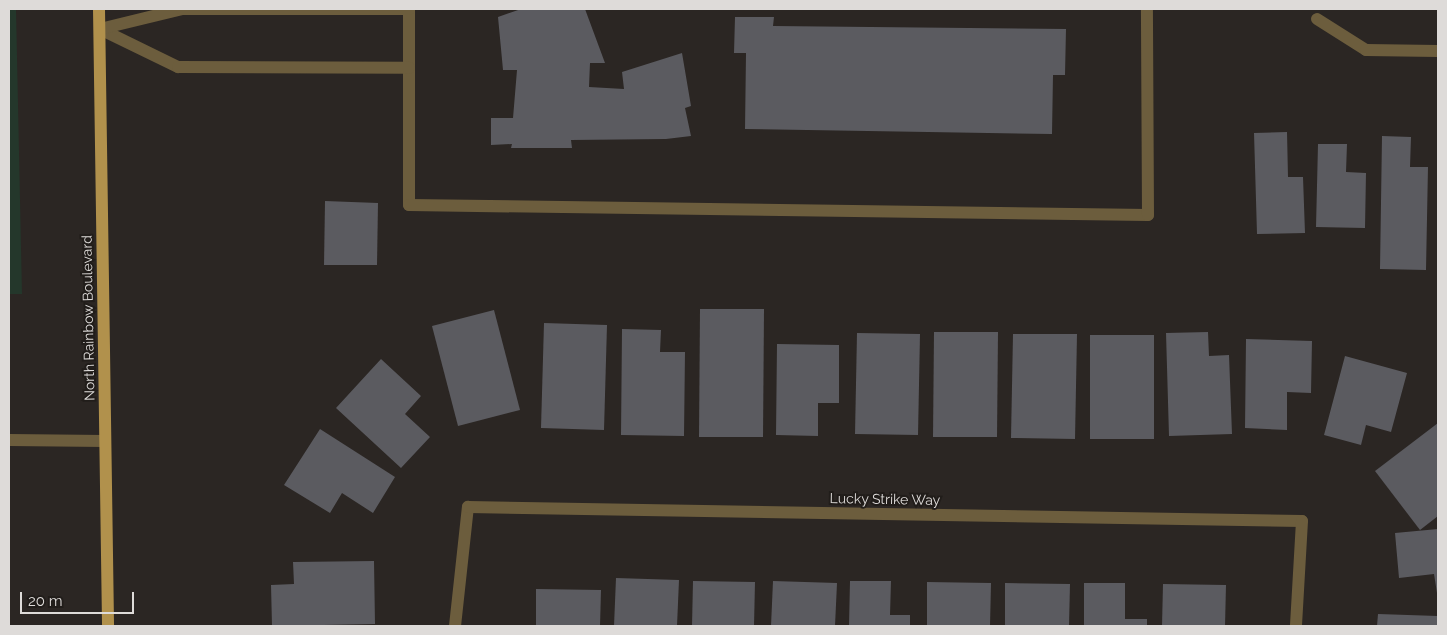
<!DOCTYPE html>
<html>
<head>
<meta charset="utf-8">
<style>
  body { margin:0 }
  #map { position:relative; width:1447px; height:635px; overflow:hidden; background:#2b2623; font-family:Raleway,sans-serif }
  div>[style] { position:absolute }
  .green>* { inset:0; background:#24372b }
  .building>* { inset:0; background:#5b5b60 }
  .lane>* { height:12px; margin:-6px; padding:0 6px; transform-origin:6px; border-radius:6px; background:#6c5d3d }
  .street>* { height:12px; margin:-6px; padding:0 6px; transform-origin:6px; border-radius:6px; background:#6c5d3d }
  .primary>* { height:12px; margin:-6px; padding:0 6px; transform-origin:6px; border-radius:6px; background:#b1914c }
  span { translate:-50% -50%; white-space:nowrap; text-align:center; line-height:1.15; -webkit-text-stroke:4px #211d1a; paint-order:stroke }
  .street-label { font-size:14px; color:#dedbd9 }
  .frame { position:absolute; inset:0; border:10px solid #dedbd9; pointer-events:none }
  .scale { position:absolute; left:20px; top:592px; width:114px; height:22px; box-sizing:border-box; border:2px solid #dedbd9; border-top:0; padding-left:6px; font-size:15px; line-height:18px; white-space:nowrap; color:#dedbd9; -webkit-text-stroke:4px #211d1a; paint-order:stroke }
</style>
</head>
<body>
<div id="map">
  <div class="green">
    <div style="clip-path:polygon(9px 9px,16px 9px,22px 294px,9px 294px)"></div>
  </div>
  <div class="building">
    <div style="clip-path:polygon(521px 9px,585px 9px,605px 63px,590px 63px,589px 87px,624px 89px,622px 72px,682px 53px,691px 106px,685px 108px,691px 136px,666px 139px,571px 140px,572px 148px,511px 148px,512px 144px,491px 145px,491px 118px,513px 118px,517px 70px,503px 70px,498px 17px)"></div>
    <div style="clip-path:polygon(735px 17px,774px 17px,773px 26px,1066px 29px,1065px 75px,1053px 75px,1052px 134px,745px 129px,746px 53px,734px 53px)"></div>
    <div style="clip-path:polygon(1287px 132px,1288px 177px,1303px 177px,1305px 233px,1257px 234px,1254px 133px)"></div>
    <div style="clip-path:polygon(1382px 136px,1411px 137px,1410px 167px,1428px 167px,1426px 270px,1380px 269px)"></div>
    <div style="clip-path:polygon(1318px 144px,1347px 144px,1346px 172px,1366px 173px,1365px 228px,1316px 227px)"></div>
    <div style="clip-path:polygon(325px 201px,378px 203px,377px 265px,324px 265px)"></div>
    <div style="clip-path:polygon(700px 309px,764px 309px,763px 437px,699px 437px)"></div>
    <div style="clip-path:polygon(494px 310px,520px 410px,458px 426px,432px 326px)"></div>
    <div style="clip-path:polygon(544px 323px,607px 325px,604px 430px,541px 428px)"></div>
    <div style="clip-path:polygon(622px 329px,661px 330px,660px 352px,685px 352px,684px 436px,621px 435px)"></div>
    <div style="clip-path:polygon(934px 332px,998px 332px,997px 437px,933px 437px)"></div>
    <div style="clip-path:polygon(1208px 332px,1209px 356px,1229px 355px,1232px 434px,1169px 436px,1166px 333px)"></div>
    <div style="clip-path:polygon(857px 333px,920px 334px,918px 435px,855px 434px)"></div>
    <div style="clip-path:polygon(1013px 334px,1077px 334px,1075px 439px,1011px 438px)"></div>
    <div style="clip-path:polygon(1090px 335px,1154px 335px,1154px 439px,1090px 439px)"></div>
    <div style="clip-path:polygon(1246px 339px,1312px 341px,1311px 393px,1287px 392px,1287px 430px,1245px 428px)"></div>
    <div style="clip-path:polygon(777px 344px,839px 345px,839px 403px,818px 403px,818px 436px,776px 435px)"></div>
    <div style="clip-path:polygon(1345px 356px,1407px 373px,1391px 432px,1366px 425px,1361px 445px,1324px 435px)"></div>
    <div style="clip-path:polygon(381px 359px,421px 396px,405px 414px,430px 437px,401px 468px,336px 408px)"></div>
    <div style="clip-path:polygon(1438px 423px,1438px 516px,1420px 530px,1375px 471px)"></div>
    <div style="clip-path:polygon(320px 429px,395px 477px,373px 513px,342px 493px,330px 513px,284px 485px)"></div>
    <div style="clip-path:polygon(1438px 529px,1438px 593px,1437px 593px,1434px 574px,1399px 578px,1395px 533px)"></div>
    <div style="clip-path:polygon(374px 561px,375px 624px,272px 626px,271px 585px,294px 584px,293px 562px)"></div>
    <div style="clip-path:polygon(616px 578px,679px 580px,677px 626px,614px 626px)"></div>
    <div style="clip-path:polygon(693px 581px,755px 582px,754px 626px,692px 626px)"></div>
    <div style="clip-path:polygon(773px 581px,837px 583px,835px 626px,771px 626px)"></div>
    <div style="clip-path:polygon(850px 581px,891px 581px,890px 615px,910px 615px,910px 626px,849px 626px)"></div>
    <div style="clip-path:polygon(927px 582px,991px 583px,990px 626px,927px 626px)"></div>
    <div style="clip-path:polygon(1005px 583px,1070px 584px,1069px 626px,1005px 626px)"></div>
    <div style="clip-path:polygon(1084px 583px,1125px 583px,1125px 619px,1147px 619px,1147px 626px,1084px 626px)"></div>
    <div style="clip-path:polygon(1163px 584px,1226px 585px,1225px 626px,1162px 626px)"></div>
    <div style="clip-path:polygon(536px 589px,601px 590px,600px 626px,536px 626px)"></div>
    <div style="clip-path:polygon(1378px 614px,1438px 616px,1438px 626px,1377px 626px)"></div>
  </div>
  <div class="lane">
    <div style="left:409px;top:9px;width:196px;rotate:90deg"></div>
    <div style="left:409px;top:205px;width:739px;rotate:0.78deg"></div>
    <div style="left:1148px;top:215px;width:206px;rotate:-90.3deg"></div>
    <div style="left:100px;top:29px;width:87px;rotate:26deg"></div>
    <div style="left:178px;top:67px;width:231px;rotate:0.2deg"></div>
    <div style="left:100px;top:29px;width:84px;rotate:-13.7deg"></div>
    <div style="left:182px;top:9px;width:227px"></div>
    <div style="left:9px;top:440px;width:96px;rotate:0.6deg"></div>
  </div>
  <div class="street">
    <div style="left:1317px;top:19px;width:58px;rotate:32.3deg"></div>
    <div style="left:1366px;top:50px;width:72px;rotate:0.8deg"></div>
    <div style="left:455px;top:626px;width:120px;rotate:-83.8deg"></div>
    <div style="left:468px;top:507px;width:834px;rotate:0.96deg"></div>
    <div style="left:1302px;top:521px;width:105px;rotate:93.3deg"></div>
  </div>
  <div class="primary">
    <div style="left:99px;top:9px;width:617px;rotate:89.16deg"></div>
  </div>
  <div class="street-label">
    <span style="left:88px;top:318px;rotate:-91deg">North Rainbow Boulevard</span>
    <span style="left:885px;top:499px;rotate:1deg">Lucky Strike Way</span>
  </div>
  <div class="frame"></div>
  <div class="scale">20 m</div>
</div>
</body>
</html>
